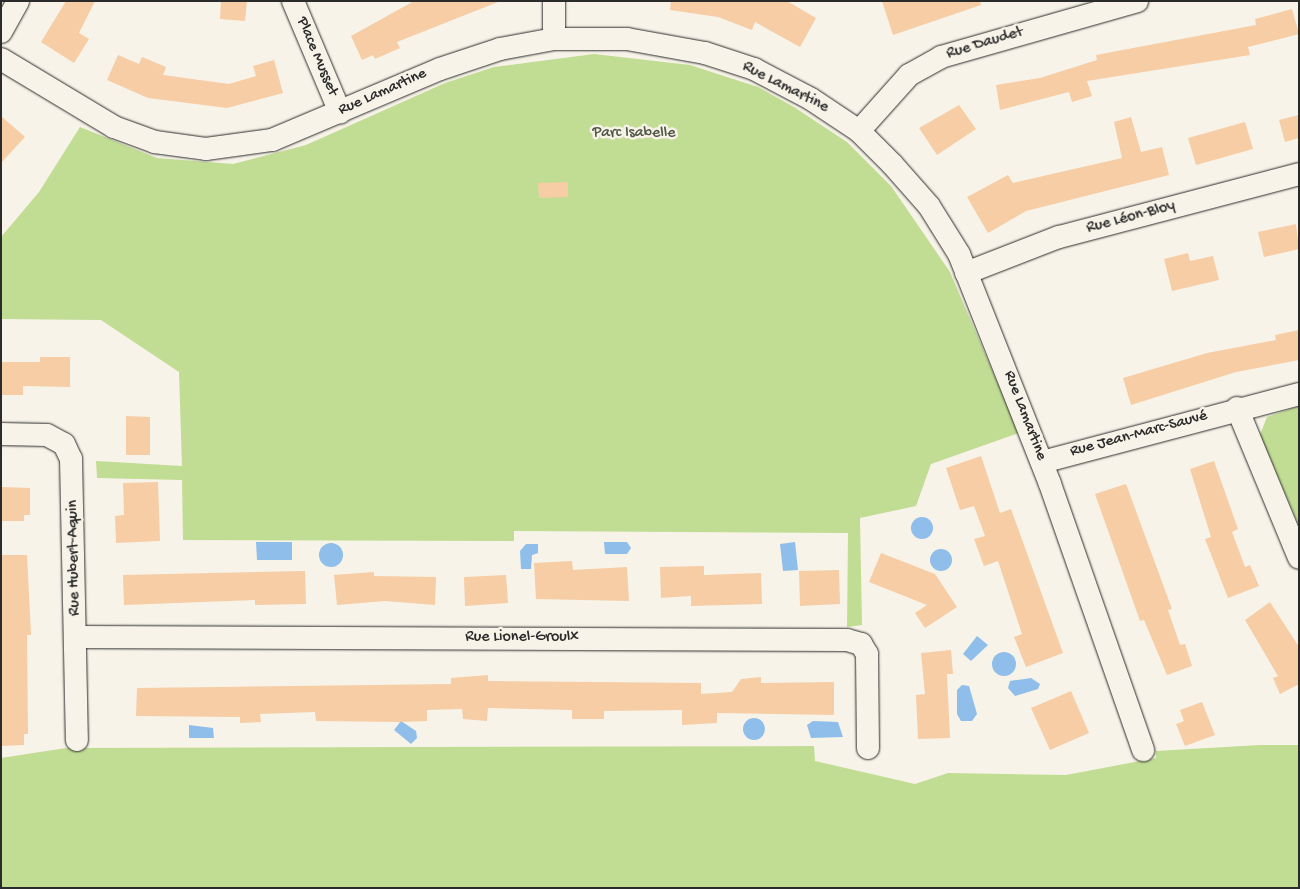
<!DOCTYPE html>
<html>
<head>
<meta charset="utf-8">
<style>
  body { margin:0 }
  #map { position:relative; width:1300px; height:889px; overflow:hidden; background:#f7f3e8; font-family:"Gochi Hand",sans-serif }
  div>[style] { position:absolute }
  .green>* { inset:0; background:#c1dc93 }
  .water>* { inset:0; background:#8ebee9 }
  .round { border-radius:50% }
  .building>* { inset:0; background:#f6cda5 }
  .roads { filter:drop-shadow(0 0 1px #2b2b2b) drop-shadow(0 0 1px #2b2b2b) }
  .street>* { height:22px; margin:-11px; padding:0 11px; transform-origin:11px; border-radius:11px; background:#f7f3e8 }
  span { translate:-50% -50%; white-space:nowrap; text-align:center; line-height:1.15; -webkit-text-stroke:5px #f7f3e8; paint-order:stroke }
  .street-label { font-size:16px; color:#2b2b2b }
  .park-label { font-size:16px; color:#505745 }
  .frame { position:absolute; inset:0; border:2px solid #2b2b2b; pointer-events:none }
</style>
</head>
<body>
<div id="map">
  <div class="green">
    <div style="clip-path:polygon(594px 54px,690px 65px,758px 87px,794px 107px,847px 142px,891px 186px,950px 272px,1019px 433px,931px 464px,916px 506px,860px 518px,862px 625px,847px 627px,848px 533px,514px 531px,514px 541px,183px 540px,182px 480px,97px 478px,96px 461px,182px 466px,179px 372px,101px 320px,1px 319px,1px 237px,39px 192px,80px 127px,157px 158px,233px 164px,306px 145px,445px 83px,494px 67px)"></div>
    <div style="clip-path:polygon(1299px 406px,1299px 526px,1260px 435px,1267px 417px)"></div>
    <div style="clip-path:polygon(1260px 745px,1299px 745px,1299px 888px,1px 888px,1px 758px,66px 748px,814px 746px,815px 761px,915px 784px,948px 773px,1066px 775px,1156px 758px,1156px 751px)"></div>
  </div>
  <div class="water">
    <div class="round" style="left:911px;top:517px;width:22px;height:22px"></div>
    <div style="clip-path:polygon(256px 542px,292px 542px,292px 560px,257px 560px)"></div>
    <div style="clip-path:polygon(604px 542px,627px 542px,631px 548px,627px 554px,605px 554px)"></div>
    <div style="clip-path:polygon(795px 542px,798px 570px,783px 571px,780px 544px)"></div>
    <div class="round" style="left:319px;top:543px;width:24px;height:24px"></div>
    <div style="clip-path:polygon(526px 544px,538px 544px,538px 553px,532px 555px,531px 569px,521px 569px,520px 551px)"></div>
    <div class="round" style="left:930px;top:549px;width:22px;height:22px"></div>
    <div style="clip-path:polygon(977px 636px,988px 645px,971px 661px,963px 654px)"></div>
    <div class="round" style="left:992px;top:652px;width:24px;height:24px"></div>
    <div style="clip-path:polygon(1031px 678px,1040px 684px,1038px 689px,1015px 696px,1008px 688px,1010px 681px)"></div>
    <div style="clip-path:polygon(962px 685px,969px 686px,977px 714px,972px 721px,961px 721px,957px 714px,957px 690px)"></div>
    <div class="round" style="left:743px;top:718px;width:22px;height:22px"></div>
    <div style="clip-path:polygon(401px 721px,416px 731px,417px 738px,411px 744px,394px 730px)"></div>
    <div style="clip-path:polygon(813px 721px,838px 722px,843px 737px,811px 738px,807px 725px)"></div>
    <div style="clip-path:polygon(189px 725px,213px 728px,214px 738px,189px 738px)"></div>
  </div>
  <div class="building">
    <div style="clip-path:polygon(66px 1px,95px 1px,79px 33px,89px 39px,74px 63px,41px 42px)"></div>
    <div style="clip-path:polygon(221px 1px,247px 1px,245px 21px,220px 19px)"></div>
    <div style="clip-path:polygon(414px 1px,498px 1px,498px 2px,397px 42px,400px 48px,375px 59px,373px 55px,362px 60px,351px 36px)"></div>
    <div style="clip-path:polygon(671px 1px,787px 1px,816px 18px,800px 47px,755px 22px,752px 30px,718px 17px,670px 10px)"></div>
    <div style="clip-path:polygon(882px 1px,980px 1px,981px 5px,893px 35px)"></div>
    <div style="clip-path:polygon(1292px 9px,1299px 34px,1248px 47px,1250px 55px,1087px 81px,1092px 96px,1072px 102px,1069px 92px,1000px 110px,996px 85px,1040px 78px,1097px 60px,1096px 55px,1256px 25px,1255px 19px)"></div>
    <div style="clip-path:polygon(118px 55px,139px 64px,142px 57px,166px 67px,163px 75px,229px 84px,256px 76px,253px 66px,274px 60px,283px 93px,227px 108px,148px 98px,107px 80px)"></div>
    <div style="clip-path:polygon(959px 105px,976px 129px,937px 155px,919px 128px)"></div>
    <div style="clip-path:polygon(1299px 115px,1299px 138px,1285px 142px,1279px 120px)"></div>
    <div style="clip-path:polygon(1px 116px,25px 137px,1px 163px)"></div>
    <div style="clip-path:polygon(1131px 117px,1141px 152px,1162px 147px,1169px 175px,1026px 211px,988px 233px,967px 197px,1008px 175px,1013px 183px,1122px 158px,1114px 122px)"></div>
    <div style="clip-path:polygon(1245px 122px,1253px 149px,1196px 165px,1188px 138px)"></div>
    <div style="clip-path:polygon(568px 182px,568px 197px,539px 198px,538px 183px)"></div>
    <div style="clip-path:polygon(1296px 224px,1299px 249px,1264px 257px,1258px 232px)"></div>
    <div style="clip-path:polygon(1188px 253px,1190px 261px,1213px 256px,1219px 280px,1172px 291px,1164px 259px)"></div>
    <div style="clip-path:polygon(1299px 330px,1299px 360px,1236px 372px,1131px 405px,1123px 378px,1207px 353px,1276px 340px,1275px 335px)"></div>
    <div style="clip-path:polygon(40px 357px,70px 357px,70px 387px,23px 386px,23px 395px,1px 395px,1px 362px,40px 362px)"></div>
    <div style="clip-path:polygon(126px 416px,150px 417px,150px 455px,126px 455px)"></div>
    <div style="clip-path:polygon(981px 456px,1000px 513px,1011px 509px,1063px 653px,1026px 667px,1014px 637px,1022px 634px,998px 561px,984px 566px,974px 539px,985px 536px,974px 506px,960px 510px,946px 468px)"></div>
    <div style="clip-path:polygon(1214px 461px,1238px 529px,1232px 532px,1245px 567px,1250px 565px,1259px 586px,1228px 598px,1205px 539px,1211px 537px,1190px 469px)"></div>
    <div style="clip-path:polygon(158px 482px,160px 541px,116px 543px,115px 516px,124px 515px,123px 483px)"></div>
    <div style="clip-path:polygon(1126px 484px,1172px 609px,1168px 610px,1180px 645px,1185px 644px,1192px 666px,1167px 675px,1144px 620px,1140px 621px,1095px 494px)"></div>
    <div style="clip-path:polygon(1px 487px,30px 488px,30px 515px,24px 515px,24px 521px,1px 521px)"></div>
    <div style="clip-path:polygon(881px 553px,935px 574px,957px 607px,925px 628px,915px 613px,927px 605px,869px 582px)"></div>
    <div style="clip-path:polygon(1px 555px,27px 555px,31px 635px,27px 635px,28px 734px,24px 734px,24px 745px,1px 746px)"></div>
    <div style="clip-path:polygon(572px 561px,573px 570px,627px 567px,629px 601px,536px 599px,534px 563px)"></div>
    <div style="clip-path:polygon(704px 566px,704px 575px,761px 573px,762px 604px,691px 606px,691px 596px,661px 598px,660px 567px)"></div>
    <div style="clip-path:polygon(839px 570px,840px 604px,800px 606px,799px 571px)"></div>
    <div style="clip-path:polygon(305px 571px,306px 604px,255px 605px,255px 600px,124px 605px,123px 575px)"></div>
    <div style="clip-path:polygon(374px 572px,374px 576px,436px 577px,435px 605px,385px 601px,337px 605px,334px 575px)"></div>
    <div style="clip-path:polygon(506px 575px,508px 603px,465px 606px,464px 577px)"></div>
    <div style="clip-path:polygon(1270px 602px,1299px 647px,1299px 684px,1280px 694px,1273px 678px,1278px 676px,1245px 620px)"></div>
    <div style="clip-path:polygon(951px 650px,953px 674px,947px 674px,950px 738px,918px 739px,916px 695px,925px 694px,921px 653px)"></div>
    <div style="clip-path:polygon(488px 675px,488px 681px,701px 683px,701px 694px,732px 692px,741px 679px,761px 677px,761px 683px,834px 682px,834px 715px,717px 713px,717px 723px,682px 725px,682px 710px,604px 711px,604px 719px,572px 719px,572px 710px,488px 708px,487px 721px,463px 719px,462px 709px,427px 710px,427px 721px,400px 722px,316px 721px,315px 712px,260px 714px,261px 722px,240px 723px,240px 717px,136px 716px,137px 688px,451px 684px,451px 678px)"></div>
    <div style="clip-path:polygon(1071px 691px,1089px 733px,1050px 750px,1031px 708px)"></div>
    <div style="clip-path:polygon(1202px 702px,1215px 735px,1185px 746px,1176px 724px,1184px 721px,1180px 710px)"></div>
  </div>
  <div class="roads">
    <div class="street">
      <div style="left:293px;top:1px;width:121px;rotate:67.1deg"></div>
      <div style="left:554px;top:1px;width:38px;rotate:90deg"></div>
      <div style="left:1px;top:32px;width:35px;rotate:-61deg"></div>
      <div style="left:1px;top:59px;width:132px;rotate:31deg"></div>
      <div style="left:114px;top:127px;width:44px;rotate:20.1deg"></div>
      <div style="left:155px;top:142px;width:51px;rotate:7.8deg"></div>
      <div style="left:206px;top:149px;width:67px;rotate:-7.8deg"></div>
      <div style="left:272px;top:140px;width:182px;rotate:-22.9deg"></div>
      <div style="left:440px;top:69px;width:63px;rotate:-18.4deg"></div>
      <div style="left:500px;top:49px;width:55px;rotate:-10.5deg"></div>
      <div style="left:554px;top:39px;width:73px"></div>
      <div style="left:627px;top:39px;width:79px;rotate:10.2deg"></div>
      <div style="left:705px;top:53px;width:52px;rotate:18.1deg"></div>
      <div style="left:754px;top:69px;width:64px;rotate:27.8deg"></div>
      <div style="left:811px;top:99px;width:58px;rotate:33.7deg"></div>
      <div style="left:859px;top:131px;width:47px;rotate:45deg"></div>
      <div style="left:892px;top:164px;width:56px;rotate:48.6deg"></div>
      <div style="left:929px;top:206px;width:57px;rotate:58deg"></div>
      <div style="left:959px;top:254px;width:247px;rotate:68.4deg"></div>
      <div style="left:1050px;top:484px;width:282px;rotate:70.7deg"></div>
      <div style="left:859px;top:131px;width:75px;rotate:-48.2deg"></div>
      <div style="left:909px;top:75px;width:37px;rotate:-29deg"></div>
      <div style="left:941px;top:57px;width:204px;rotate:-15.9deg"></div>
      <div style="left:966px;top:273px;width:100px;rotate:-21.2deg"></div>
      <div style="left:1059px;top:237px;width:248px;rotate:-14.7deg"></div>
      <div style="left:1237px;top:408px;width:162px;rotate:67.5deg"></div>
      <div style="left:1px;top:434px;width:46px;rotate:1.2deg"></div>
      <div style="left:47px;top:435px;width:19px;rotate:28deg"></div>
      <div style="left:64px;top:444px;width:17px;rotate:65deg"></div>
      <div style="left:71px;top:459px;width:281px;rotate:88.8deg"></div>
      <div style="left:1042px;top:462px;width:266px;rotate:-14.8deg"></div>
      <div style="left:77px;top:637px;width:770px;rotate:0.22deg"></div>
      <div style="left:847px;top:640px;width:15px;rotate:16deg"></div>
      <div style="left:861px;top:644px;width:12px;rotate:59deg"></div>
      <div style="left:867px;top:654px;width:94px;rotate:89.4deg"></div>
    </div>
  </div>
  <div class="street-label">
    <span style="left:985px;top:44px;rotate:-17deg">Rue Daudet</span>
    <span style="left:316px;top:57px;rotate:67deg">Place Musset</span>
    <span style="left:785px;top:88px;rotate:27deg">Rue Lamartine</span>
    <span style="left:383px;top:93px;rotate:-24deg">Rue Lamartine</span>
    <span style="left:1131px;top:218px;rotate:-15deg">Rue Léon-Bloy</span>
    <span style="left:1024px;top:416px;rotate:69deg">Rue Lamartine</span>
    <span style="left:1139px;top:435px;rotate:-15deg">Rue Jean-Marc-Sauvé</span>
    <span style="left:75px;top:558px;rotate:-91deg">Rue Hubert-Aquin</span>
    <span style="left:522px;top:638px">Rue Lionel-Groulx</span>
  </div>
  <div class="park-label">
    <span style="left:634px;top:134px">Parc Isabelle</span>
  </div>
  <div class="frame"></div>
</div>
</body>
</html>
